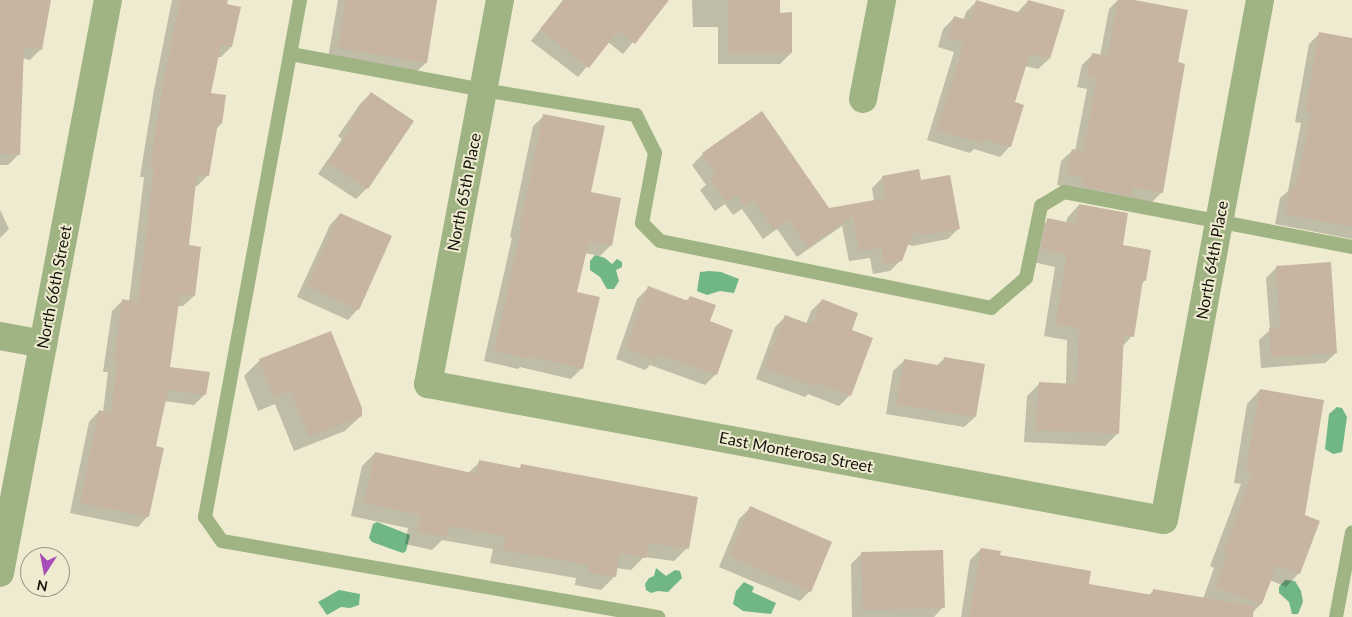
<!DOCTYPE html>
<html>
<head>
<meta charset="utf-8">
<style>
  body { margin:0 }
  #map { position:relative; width:1352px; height:617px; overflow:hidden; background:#efebd1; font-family:Lato,sans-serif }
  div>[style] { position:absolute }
  .water>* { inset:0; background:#71b687 }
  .shadow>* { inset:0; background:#0003 }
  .building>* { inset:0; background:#c7b5a2 }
  .service>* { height:14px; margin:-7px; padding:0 7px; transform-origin:7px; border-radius:7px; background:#9fb482 }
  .minor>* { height:28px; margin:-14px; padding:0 14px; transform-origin:14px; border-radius:14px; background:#9fb482 }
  span { translate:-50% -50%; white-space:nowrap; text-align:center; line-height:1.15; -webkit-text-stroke:4px #efebd1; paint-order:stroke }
  .street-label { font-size:16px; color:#141209 }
  .north { position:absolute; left:20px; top:547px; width:50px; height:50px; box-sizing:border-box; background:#efebd1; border:1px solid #979481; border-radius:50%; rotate:191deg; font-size:14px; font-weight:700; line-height:20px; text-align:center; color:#141209 }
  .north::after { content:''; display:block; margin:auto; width:18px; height:22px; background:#a84eb9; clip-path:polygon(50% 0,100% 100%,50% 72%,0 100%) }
</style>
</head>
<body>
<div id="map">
  <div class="water">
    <div style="clip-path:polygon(595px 255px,605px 258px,612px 264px,617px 259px,622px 262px,622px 267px,616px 270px,619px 281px,614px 289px,607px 289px,600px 277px,590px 270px,590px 261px)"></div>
    <div style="clip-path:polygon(709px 271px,721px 272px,739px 279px,734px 293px,720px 291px,707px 295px,697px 291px,700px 272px)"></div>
    <div style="clip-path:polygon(1337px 407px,1342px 408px,1347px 417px,1342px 452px,1333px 454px,1325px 449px,1329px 414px)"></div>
    <div style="clip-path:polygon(377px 522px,410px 535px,406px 551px,403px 553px,397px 551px,372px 542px,369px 538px,373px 524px)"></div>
    <div style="clip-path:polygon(656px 568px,666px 576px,675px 570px,680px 571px,682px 578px,668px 592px,658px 591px,651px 593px,646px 590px,645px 584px,649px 578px,654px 576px)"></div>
    <div style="clip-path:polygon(1285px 580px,1295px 581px,1301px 591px,1303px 602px,1298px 614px,1292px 614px,1289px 602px,1279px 593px,1279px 587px)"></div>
    <div style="clip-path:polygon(744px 582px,754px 587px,752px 592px,776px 603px,771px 614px,743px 611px,733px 604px,736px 591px)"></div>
    <div style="clip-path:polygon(339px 590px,360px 594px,359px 605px,350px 608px,341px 607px,327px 615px,318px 602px)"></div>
  </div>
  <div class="shadow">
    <div style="clip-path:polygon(0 0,50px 0,41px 49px,30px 60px,22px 58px,19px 154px,8px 165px,0 165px)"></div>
    <div style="clip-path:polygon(172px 0,227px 0,231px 47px,221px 57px,217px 57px,210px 94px,221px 124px,216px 129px,208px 175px,197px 186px,195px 186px,188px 246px,194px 296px,183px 306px,177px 306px,169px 368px,205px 394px,194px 405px,164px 401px,155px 447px,148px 516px,138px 527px,70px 513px,89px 422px,99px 411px,103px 412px,108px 372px,103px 372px,112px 311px,122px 301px,129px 302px,144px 177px,140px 177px,154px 90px)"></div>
    <div style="clip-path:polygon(338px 0,437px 0,426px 63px,415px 73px,328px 58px)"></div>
    <div style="clip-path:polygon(563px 0,668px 0,623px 54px,608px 42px,578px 77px,531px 41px)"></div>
    <div style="clip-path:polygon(692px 0,779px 0,779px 14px,791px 53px,780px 64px,718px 64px,718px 27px,693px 27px)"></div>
    <div style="clip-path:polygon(1118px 0,1128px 0,1177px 63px,1162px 192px,1151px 203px,1057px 185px,1061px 161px,1072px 151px,1075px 151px,1087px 89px,1077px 87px,1082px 65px,1092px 55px,1100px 56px,1109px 9px)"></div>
    <div style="clip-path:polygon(977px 1px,1017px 13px,1028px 1px,1049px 59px,1038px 69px,1025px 66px,1014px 103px,1010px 146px,1000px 157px,974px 149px,970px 153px,927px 140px,954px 52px,938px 47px,943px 29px,954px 18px,963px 21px,966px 12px)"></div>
    <div style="clip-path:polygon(1320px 33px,1352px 43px,1352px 239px,1275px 224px,1280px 198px,1288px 191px,1301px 123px,1295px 122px,1309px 44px)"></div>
    <div style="clip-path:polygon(371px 93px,412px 122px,367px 188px,356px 199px,318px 174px,342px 139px,338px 136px,360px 104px)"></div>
    <div style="clip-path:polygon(762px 113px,829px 209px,874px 201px,872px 188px,883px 177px,920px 181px,959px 228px,948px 239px,912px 246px,907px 244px,901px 260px,890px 271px,873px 274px,870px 258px,849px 261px,842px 226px,797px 257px,777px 229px,763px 239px,742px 209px,733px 215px,725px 204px,715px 211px,700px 190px,706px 185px,692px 165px,703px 154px)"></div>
    <div style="clip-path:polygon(544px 116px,590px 193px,611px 245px,600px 256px,585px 253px,576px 293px,582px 368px,571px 379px,520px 367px,518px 369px,484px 361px,512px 238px,510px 237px,533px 126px)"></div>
    <div style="clip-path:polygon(1079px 205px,1122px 246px,1145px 280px,1141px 285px,1132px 336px,1122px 347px,1117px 434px,1105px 446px,1024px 442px,1027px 396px,1039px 384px,1066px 385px,1067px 340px,1044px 336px,1055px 267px,1029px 261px,1035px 232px,1048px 220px,1066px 223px,1067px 218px)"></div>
    <div style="clip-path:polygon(0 210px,9px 229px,0 238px)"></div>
    <div style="clip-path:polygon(340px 214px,358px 309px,348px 320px,297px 297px,330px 225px)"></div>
    <div style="clip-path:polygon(1277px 267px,1336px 353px,1325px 363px,1261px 368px,1259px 340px,1270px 330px,1266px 278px)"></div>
    <div style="clip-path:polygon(648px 288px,686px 301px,690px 297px,708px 322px,716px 374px,705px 385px,650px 365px,645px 370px,616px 359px,637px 299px)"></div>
    <div style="clip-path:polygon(822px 300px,850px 330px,850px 395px,839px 406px,808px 394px,805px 397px,756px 379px,775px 327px,786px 316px,806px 324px,811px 311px)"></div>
    <div style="clip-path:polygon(945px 358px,975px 417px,964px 427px,886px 414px,893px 371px,904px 361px,936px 366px)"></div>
    <div style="clip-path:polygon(260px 360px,361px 416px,345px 431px,294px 451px,275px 404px,258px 411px,244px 376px)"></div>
    <div style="clip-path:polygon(1260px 390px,1303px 516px,1299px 573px,1286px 587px,1270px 580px,1261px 604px,1248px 617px,961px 617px,970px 560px,981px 549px,1087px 585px,1148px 596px,1154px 590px,1203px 599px,1214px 568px,1210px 566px,1241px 484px,1234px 483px,1247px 404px)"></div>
    <div style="clip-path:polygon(375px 453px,468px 473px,480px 462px,518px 469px,522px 466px,687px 548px,674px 561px,644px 557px,631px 570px,616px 568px,615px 576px,601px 590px,575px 585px,576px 578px,490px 563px,493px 549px,442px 540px,432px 550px,405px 544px,408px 528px,351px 516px,362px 466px)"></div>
    <div style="clip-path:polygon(750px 508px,810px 591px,800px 601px,719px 567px,739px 519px)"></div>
    <div style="clip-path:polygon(862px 553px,943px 607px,934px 617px,852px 617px,851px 564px)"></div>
  </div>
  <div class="building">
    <div style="clip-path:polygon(0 0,51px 0,42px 50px,24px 47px,20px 155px,0 154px)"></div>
    <div style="clip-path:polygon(180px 0,228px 0,227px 4px,241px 7px,232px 47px,221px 45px,211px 93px,226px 95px,222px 124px,218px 123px,209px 176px,197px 174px,189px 245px,201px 247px,195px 296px,180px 294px,170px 367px,210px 372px,206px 395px,168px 390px,156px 446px,164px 448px,149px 517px,80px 503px,99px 410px,111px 413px,118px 362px,114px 361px,122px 299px,138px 302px,154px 167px,150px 166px,164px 79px)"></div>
    <div style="clip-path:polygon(346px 0,437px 0,427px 63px,338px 48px)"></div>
    <div style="clip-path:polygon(564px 0,669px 0,635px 44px,618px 31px,589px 68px,540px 29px)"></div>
    <div style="clip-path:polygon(728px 0,780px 0,780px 13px,792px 12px,792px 53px,728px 53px)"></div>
    <div style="clip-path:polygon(976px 0,1024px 14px,1028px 0,1065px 10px,1050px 59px,1030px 53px,1015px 102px,1024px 105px,1011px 147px,984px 139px,982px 143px,937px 130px,964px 42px,948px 37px,954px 16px,970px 21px)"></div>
    <div style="clip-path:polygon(1118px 0,1134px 0,1188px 10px,1178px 62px,1185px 64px,1163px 193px,1132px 187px,1131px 196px,1082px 186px,1083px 177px,1067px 174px,1072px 149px,1083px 152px,1097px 78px,1087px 76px,1092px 53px,1108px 56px)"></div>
    <div style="clip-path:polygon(1319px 32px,1352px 38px,1352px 227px,1285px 214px,1291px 186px,1296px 187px,1311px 113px,1305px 112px)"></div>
    <div style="clip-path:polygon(371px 92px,414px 121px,368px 189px,328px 162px,352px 128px,348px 125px)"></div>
    <div style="clip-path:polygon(762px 111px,829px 208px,886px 198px,882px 176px,919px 169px,921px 180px,950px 175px,960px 229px,924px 235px,913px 232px,902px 261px,884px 264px,881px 248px,859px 251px,853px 216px,808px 247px,788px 219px,774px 229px,753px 200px,744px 206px,737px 195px,726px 202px,710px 179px,716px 174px,702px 153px)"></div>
    <div style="clip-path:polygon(543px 114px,605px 126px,591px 192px,621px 198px,612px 246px,589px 241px,577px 292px,600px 297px,583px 369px,530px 356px,530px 359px,494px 351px,522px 227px,520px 227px)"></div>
    <div style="clip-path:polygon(1079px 204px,1128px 213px,1123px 245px,1151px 250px,1146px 281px,1143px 280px,1134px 337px,1124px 335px,1119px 434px,1036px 430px,1039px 382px,1077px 384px,1079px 328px,1056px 324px,1067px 254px,1041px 249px,1047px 218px,1076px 224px)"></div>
    <div style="clip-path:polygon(340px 213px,392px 236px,359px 310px,307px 286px)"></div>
    <div style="clip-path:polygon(1331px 262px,1337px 353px,1271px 357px,1269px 328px,1280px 327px,1276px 266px)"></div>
    <div style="clip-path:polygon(648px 286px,688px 301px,690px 296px,716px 305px,710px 321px,733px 330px,717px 375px,658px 354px,657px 360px,626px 349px)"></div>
    <div style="clip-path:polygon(822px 299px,858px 313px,852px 330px,873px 338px,851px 396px,818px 383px,817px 387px,765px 368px,785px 315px,812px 325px)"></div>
    <div style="clip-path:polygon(331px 331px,362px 408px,362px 416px,309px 437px,291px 390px,274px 397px,259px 359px)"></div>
    <div style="clip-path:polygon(944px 357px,985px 364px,976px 417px,896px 404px,904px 359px,943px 366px)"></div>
    <div style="clip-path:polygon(1260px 389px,1324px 400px,1305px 515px,1320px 521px,1300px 574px,1277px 565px,1262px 604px,1215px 587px,1227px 555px,1223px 553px,1253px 471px,1246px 470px)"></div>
    <div style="clip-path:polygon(375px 452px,477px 474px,479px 460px,520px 468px,521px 464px,698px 497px,689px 549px,648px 543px,646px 558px,620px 553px,616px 577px,588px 572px,589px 565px,503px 550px,506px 536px,449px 526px,446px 537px,417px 531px,421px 515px,364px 503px)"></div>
    <div style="clip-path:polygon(750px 506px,832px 542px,811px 592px,729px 556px)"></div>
    <div style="clip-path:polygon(981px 548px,1001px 551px,1000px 555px,1091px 571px,1089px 584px,1152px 595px,1153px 589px,1254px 606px,1253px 617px,969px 617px)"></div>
    <div style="clip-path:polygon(943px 550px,945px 608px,863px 610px,861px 552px)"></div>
  </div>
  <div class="service">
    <div style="left:300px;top:0;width:526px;rotate:100.41deg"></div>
    <div style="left:205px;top:517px;width:29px;rotate:55deg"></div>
    <div style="left:222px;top:541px;width:443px;rotate:9.9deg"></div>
    <div style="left:291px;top:54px;width:195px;rotate:10.6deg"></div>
    <div style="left:483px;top:90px;width:155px;rotate:9.3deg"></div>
    <div style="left:636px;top:115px;width:42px;rotate:63.4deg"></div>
    <div style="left:655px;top:153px;width:71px;rotate:100.5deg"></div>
    <div style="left:642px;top:223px;width:25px;rotate:45deg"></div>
    <div style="left:660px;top:241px;width:338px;rotate:11.4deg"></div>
    <div style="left:991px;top:308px;width:46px;rotate:-40.6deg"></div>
    <div style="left:1026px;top:278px;width:74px;rotate:-78.2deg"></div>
    <div style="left:1041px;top:206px;width:27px;rotate:-31deg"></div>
    <div style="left:1064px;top:192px;width:293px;rotate:10.8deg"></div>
    <div style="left:1336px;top:617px;width:86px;rotate:-79.3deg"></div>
  </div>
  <div class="minor">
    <div style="left:500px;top:0;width:391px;rotate:100.6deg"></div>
    <div style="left:428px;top:384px;width:748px;rotate:10.47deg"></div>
    <div style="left:1164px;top:520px;width:529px;rotate:-79.54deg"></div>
    <div style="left:863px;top:99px;width:101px;rotate:-79.1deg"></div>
    <div style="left:0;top:336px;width:44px;rotate:10.5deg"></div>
    <div style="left:0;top:573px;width:583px;rotate:-79.33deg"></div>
  </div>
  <div class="street-label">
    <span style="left:464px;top:192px;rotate:-79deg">North 65th Place</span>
    <span style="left:1212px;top:260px;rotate:-80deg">North 64th Place</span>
    <span style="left:54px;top:287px;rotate:-79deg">North 66th Street</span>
    <span style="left:796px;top:452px;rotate:11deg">East Monterosa Street</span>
  </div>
  <div class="north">N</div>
</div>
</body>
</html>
